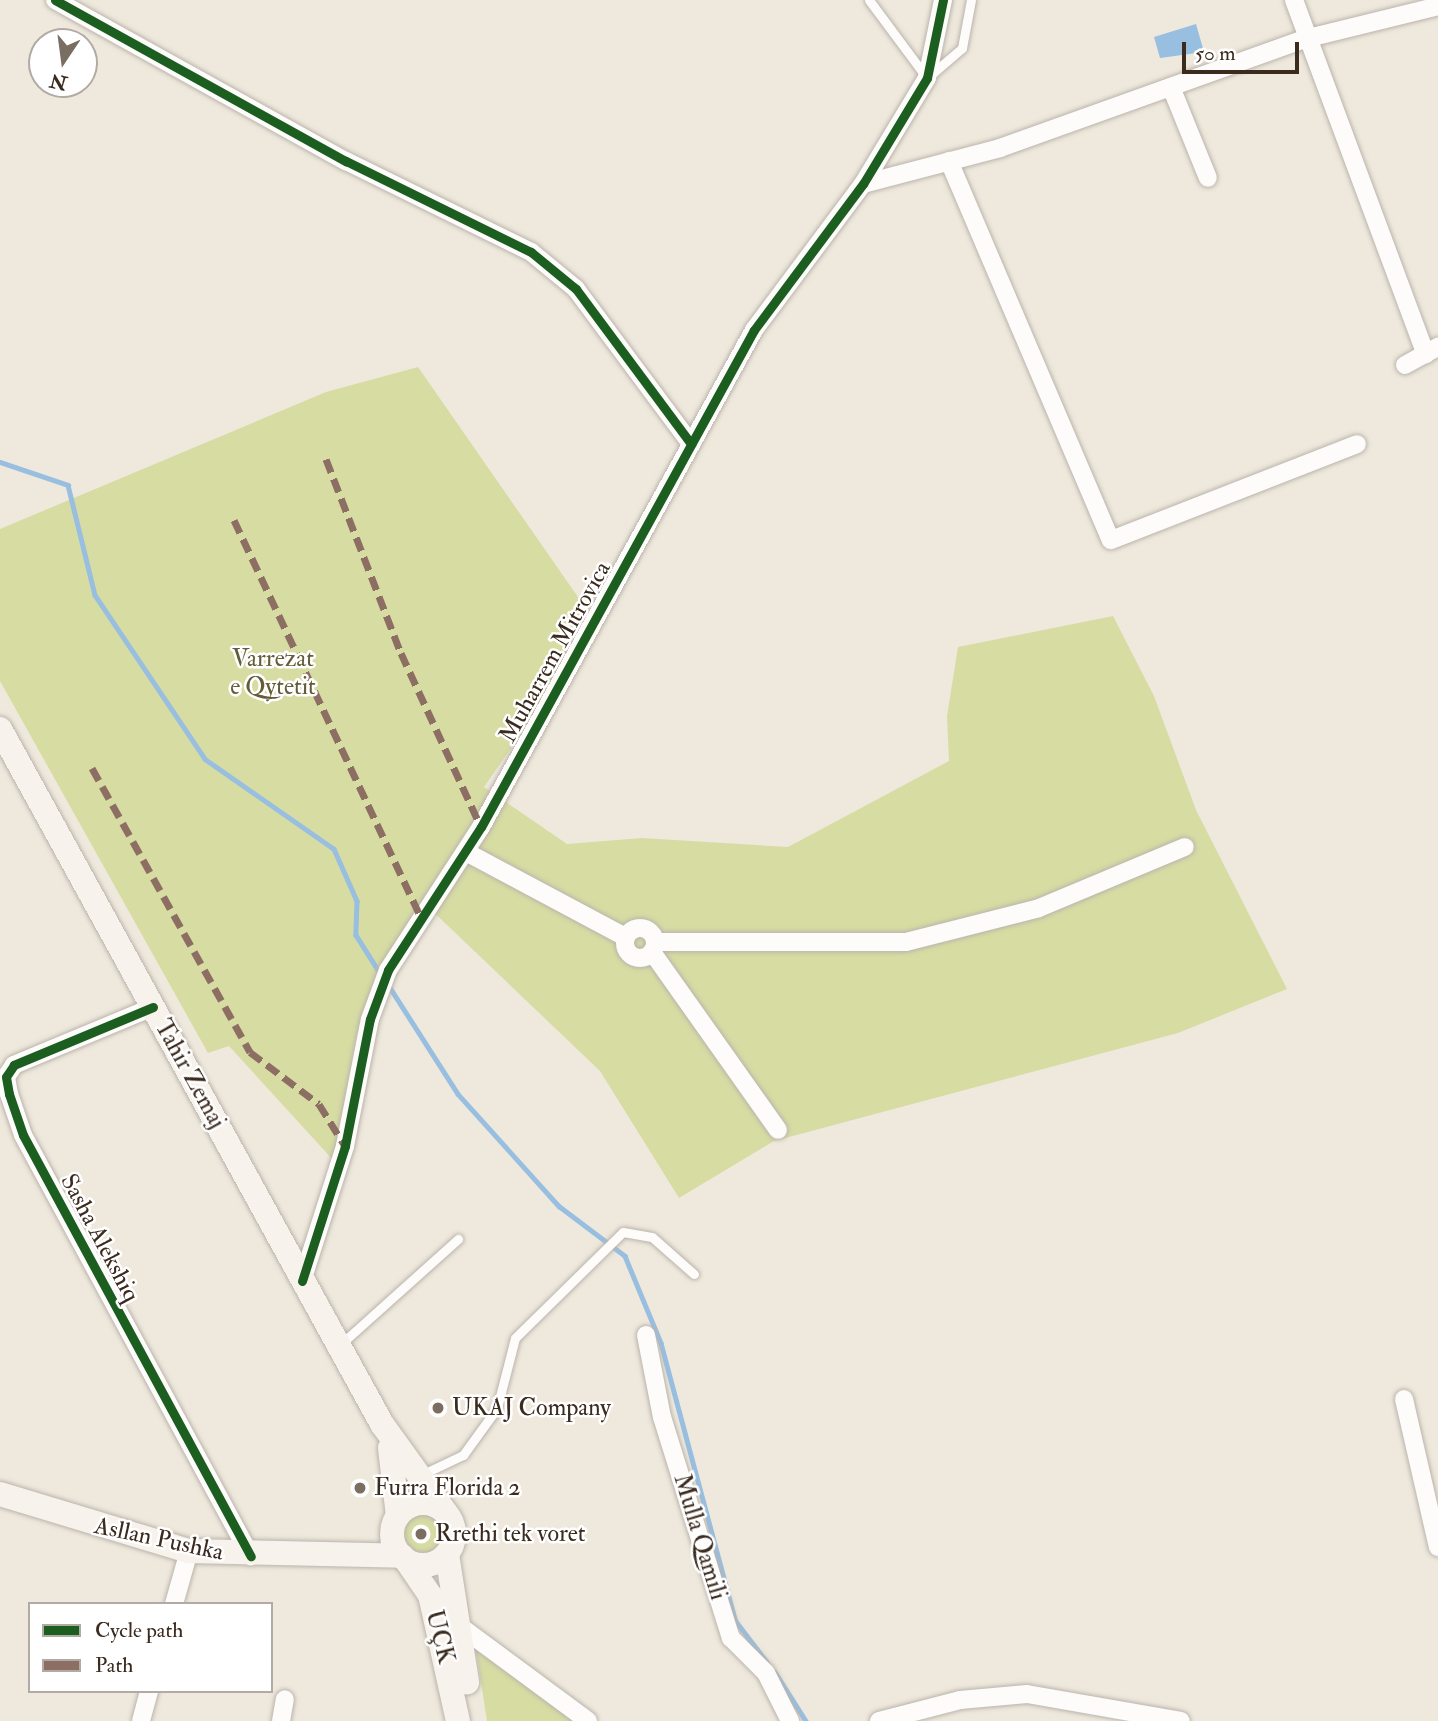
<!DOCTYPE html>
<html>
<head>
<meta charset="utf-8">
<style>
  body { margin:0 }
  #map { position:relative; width:1438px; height:1721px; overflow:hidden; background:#efe9dd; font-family:"IM FELL Double Pica",serif }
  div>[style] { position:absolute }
  .green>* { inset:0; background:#d7dca3 }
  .round { border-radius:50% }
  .water>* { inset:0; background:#98bee0 }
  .stream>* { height:4.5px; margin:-2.25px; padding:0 2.25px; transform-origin:2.25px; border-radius:2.25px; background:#98bee0 }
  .roads { filter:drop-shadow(0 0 2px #bab4ac) drop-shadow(0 0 2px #bab4ac) }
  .service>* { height:9px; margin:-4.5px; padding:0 4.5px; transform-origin:4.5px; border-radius:4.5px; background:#fdfcfa }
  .minor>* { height:18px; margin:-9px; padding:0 9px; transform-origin:9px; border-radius:9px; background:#fdfcfa }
  .minor>.ring { margin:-9px; padding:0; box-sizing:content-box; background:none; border:18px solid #fdfcfa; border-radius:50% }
  .secondary>* { height:24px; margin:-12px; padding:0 12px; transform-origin:12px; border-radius:12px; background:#f7f2ec }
  .secondary>.ring { margin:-12px; padding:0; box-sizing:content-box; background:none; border:24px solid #f7f2ec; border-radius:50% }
  .quiet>* { height:7px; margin-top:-3.5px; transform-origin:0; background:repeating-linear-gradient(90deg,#8d6e63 0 14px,transparent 0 21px) }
  .cycleway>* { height:9px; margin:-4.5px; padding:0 4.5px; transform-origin:4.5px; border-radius:4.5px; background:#1b5e20 }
  .dots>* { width:19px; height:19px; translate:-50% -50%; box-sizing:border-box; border:4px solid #fff; border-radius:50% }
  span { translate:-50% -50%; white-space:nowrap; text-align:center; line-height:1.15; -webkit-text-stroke:5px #fff; paint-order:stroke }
  .street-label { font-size:24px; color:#3b2a1e }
  .park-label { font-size:24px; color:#645c38 }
  .poi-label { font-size:24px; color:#3b2a1e }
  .left { translate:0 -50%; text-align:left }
  .legend { position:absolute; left:28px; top:1602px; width:245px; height:91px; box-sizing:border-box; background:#fff; border:2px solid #b1aaa5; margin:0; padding:9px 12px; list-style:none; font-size:21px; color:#3b2a1e }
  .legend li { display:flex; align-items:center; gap:14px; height:35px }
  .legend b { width:35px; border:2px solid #b1aaa5 }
  .north { position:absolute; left:28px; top:28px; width:70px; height:70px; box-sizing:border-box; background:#fff; border:2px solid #b1aaa5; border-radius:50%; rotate:193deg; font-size:19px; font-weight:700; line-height:28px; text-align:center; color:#3b2a1e }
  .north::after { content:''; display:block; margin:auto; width:24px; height:32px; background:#7a6d61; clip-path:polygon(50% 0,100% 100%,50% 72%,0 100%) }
  .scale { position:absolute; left:1182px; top:42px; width:117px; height:32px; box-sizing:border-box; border:4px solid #3b2a1e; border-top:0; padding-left:9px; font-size:21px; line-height:24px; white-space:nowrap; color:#3b2a1e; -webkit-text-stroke:5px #fff; paint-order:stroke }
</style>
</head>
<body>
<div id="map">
  <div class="green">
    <div style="clip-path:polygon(418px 367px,587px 610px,539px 708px,484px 787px,567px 844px,642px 838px,788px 847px,949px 761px,947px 716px,958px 647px,1113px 616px,1154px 696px,1196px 810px,1287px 989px,1178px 1033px,774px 1141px,679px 1198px,600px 1071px,424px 903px,357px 1034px,334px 1161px,229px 1046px,208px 1053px,0 681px,0 529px,326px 392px)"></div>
    <div class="round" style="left:400px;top:1510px;width:44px;height:44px"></div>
    <div style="clip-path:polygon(476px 1650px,576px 1721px,487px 1721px)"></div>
  </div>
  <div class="water">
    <div style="clip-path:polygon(1196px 24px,1204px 52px,1160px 58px,1154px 37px)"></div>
  </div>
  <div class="stream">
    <div style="left:0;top:462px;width:72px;rotate:18.7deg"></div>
    <div style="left:68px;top:485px;width:113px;rotate:76.2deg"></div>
    <div style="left:95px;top:595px;width:197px;rotate:56.1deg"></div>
    <div style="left:205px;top:759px;width:157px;rotate:34.9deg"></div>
    <div style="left:334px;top:849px;width:57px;rotate:66.1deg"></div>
    <div style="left:357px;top:901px;width:34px;rotate:92deg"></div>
    <div style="left:356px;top:935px;width:45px;rotate:57.7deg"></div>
    <div style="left:389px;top:986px;width:128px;rotate:57.4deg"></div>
    <div style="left:458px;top:1094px;width:151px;rotate:48deg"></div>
    <div style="left:559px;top:1206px;width:83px;rotate:37.1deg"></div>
    <div style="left:625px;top:1256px;width:94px;rotate:67.5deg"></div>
    <div style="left:661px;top:1343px;width:287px;rotate:75deg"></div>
    <div style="left:735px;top:1620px;width:53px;rotate:52.7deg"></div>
    <div style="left:775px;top:1672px;width:58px;rotate:57.7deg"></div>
  </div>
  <div class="roads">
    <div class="service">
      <div style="left:869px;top:0;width:97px;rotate:53.4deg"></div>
      <div style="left:927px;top:78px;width:46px;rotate:-40.6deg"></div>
      <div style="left:962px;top:48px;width:49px;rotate:-79.4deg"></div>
      <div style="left:342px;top:1343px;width:156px;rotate:-41.9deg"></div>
      <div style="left:421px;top:1475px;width:47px;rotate:-25.5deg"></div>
      <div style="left:463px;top:1455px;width:58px;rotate:-54.1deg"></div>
      <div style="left:497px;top:1408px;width:72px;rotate:-75.6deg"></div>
      <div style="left:515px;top:1338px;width:151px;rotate:-44.5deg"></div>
      <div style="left:623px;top:1232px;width:29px;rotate:10deg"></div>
      <div style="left:652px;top:1237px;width:56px;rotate:41.4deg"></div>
    </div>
    <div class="minor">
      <div style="left:55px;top:0;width:333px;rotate:29deg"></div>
      <div style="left:346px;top:161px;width:206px;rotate:26.2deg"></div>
      <div style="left:531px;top:252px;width:58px;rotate:39.4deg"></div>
      <div style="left:576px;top:289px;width:193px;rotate:53.4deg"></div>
      <div style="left:1294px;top:0;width:378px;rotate:69.6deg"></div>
      <div style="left:1171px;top:87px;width:98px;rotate:67.9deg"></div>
      <div style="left:949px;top:161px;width:412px;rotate:66.9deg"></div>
      <div style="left:1111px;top:540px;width:264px;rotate:-21.3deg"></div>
      <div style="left:863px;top:184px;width:142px;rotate:-14.7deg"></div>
      <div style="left:1000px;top:148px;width:327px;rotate:-19.7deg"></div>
      <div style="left:1308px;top:38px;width:134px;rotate:-13.8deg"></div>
      <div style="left:1405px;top:365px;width:38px;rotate:-29deg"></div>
      <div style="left:466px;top:852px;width:180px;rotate:28.1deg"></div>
      <div class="ring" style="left:625px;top:928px;width:12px;height:12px"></div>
      <div style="left:655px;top:942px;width:251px"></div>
      <div style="left:906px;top:942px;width:137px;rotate:-14.3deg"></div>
      <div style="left:1039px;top:908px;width:158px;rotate:-22.7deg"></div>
      <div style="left:652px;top:952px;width:218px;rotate:54.7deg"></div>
      <div style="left:153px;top:1007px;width:151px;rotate:157.4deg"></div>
      <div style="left:14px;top:1065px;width:14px;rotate:124deg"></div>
      <div style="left:6px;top:1077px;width:17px;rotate:80deg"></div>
      <div style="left:9px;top:1094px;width:43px;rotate:71.1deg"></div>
      <div style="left:23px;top:1135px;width:479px;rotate:61.6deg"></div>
      <div style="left:302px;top:1281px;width:142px;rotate:-72.3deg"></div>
      <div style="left:345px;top:1146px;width:129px;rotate:-78.9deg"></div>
      <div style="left:370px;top:1019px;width:52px;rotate:-69.8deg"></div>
      <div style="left:388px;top:970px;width:171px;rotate:-57deg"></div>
      <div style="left:481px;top:827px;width:567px;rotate:-61.22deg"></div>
      <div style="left:754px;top:330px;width:182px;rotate:-53.3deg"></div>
      <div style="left:863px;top:184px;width:124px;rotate:-58.9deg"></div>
      <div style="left:927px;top:78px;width:80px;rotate:-78.4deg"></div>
      <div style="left:646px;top:1335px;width:84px;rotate:79deg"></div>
      <div style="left:662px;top:1417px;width:232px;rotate:72.7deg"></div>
      <div style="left:731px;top:1638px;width:49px;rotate:45deg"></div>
      <div style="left:766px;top:1673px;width:54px;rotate:63.4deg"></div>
      <div style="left:1404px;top:1399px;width:152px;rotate:77.1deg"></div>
      <div style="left:174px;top:1604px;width:55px;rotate:-74.2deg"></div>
      <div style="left:457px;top:1624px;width:163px;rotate:36.5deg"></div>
      <div style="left:141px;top:1721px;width:31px;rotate:-75deg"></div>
      <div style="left:281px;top:1721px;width:22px;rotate:-80deg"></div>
      <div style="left:879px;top:1721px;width:84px;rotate:-14.5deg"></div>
      <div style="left:960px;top:1700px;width:67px;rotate:-5.1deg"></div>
      <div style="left:1027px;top:1694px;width:156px;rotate:9.9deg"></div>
    </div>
    <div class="secondary">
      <div style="left:0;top:729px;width:793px;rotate:61.21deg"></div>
      <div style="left:382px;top:1424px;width:110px;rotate:54.3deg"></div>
      <div style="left:390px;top:1448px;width:68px;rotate:83.3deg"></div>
      <div style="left:0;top:1494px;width:197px;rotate:16.8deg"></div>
      <div style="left:189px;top:1551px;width:213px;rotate:1.3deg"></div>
      <div class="ring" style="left:392px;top:1503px;width:38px;height:38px"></div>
      <div style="left:447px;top:1554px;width:130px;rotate:81.1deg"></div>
      <div style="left:406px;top:1560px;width:42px;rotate:55.6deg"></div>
      <div style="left:430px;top:1595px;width:129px;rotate:77.5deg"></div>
    </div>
  </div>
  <div class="quiet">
    <div style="left:326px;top:459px;width:208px;rotate:68.9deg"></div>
    <div style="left:401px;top:653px;width:192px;rotate:65.3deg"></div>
    <div style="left:234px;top:520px;width:442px;rotate:64.8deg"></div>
    <div style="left:92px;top:768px;width:325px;rotate:60.9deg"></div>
    <div style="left:250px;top:1052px;width:86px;rotate:37deg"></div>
    <div style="left:319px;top:1104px;width:49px;rotate:58.2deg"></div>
  </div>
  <div class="cycleway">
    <div style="left:55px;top:0;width:333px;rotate:29deg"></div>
    <div style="left:346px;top:161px;width:206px;rotate:26.2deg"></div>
    <div style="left:531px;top:252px;width:58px;rotate:39.4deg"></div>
    <div style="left:576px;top:289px;width:193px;rotate:53.4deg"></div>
    <div style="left:153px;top:1007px;width:151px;rotate:157.4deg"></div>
    <div style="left:14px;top:1065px;width:14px;rotate:124deg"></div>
    <div style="left:6px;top:1077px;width:17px;rotate:80deg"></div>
    <div style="left:9px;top:1094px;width:43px;rotate:71.1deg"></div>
    <div style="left:23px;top:1135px;width:479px;rotate:61.6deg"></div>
    <div style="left:302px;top:1281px;width:142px;rotate:-72.3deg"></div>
    <div style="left:345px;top:1146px;width:129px;rotate:-78.9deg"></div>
    <div style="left:370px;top:1019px;width:52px;rotate:-69.8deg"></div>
    <div style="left:388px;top:970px;width:171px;rotate:-57deg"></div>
    <div style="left:481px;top:827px;width:567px;rotate:-61.22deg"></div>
    <div style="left:754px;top:330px;width:182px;rotate:-53.3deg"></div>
    <div style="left:863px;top:184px;width:124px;rotate:-58.9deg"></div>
    <div style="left:927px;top:78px;width:80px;rotate:-78.4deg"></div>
  </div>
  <div class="dots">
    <div style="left:438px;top:1408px;background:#7a6d61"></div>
    <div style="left:360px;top:1488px;background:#7a6d61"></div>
    <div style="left:421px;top:1534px;background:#7a6d61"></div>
  </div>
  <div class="street-label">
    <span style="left:555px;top:652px;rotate:-61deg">Muharrem Mitrovica</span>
    <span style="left:190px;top:1074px;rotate:61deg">Tahir Zemaj</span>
    <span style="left:100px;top:1238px;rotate:62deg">Sasha Alekshiq</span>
    <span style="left:700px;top:1537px;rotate:73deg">Mulla Qamili</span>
    <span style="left:159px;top:1539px;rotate:12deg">Asllan Pushka</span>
    <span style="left:440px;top:1637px;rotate:76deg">UÇK</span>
  </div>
  <div class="park-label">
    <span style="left:273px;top:673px">Varrezat<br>e Qytetit</span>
  </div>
  <div class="poi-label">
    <span class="left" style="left:452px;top:1408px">UKAJ Company</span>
    <span class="left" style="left:374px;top:1488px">Furra Florida 2</span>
    <span class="left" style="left:435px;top:1534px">Rrethi tek voret</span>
  </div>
  <ul class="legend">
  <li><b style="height:9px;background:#1b5e20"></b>Cycle path</li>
  <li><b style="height:9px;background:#8d6e63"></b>Path</li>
  </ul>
  <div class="north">N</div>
  <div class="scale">50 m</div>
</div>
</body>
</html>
